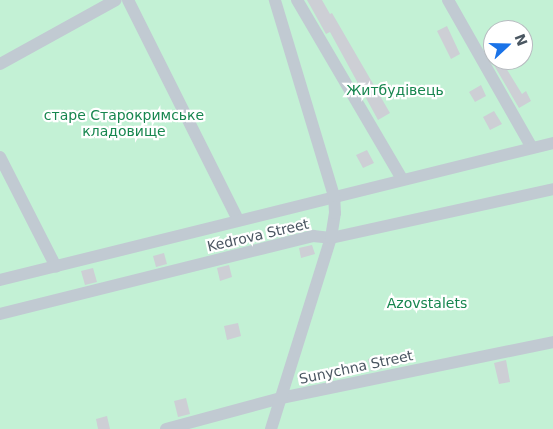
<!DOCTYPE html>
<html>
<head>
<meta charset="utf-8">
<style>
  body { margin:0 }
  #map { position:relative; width:553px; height:429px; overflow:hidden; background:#f5f3f3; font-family:"DejaVu Sans",sans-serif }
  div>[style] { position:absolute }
  .green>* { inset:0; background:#c3f1d5 }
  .building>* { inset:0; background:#cdcfd5 }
  .minor>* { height:12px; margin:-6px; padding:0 6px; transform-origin:6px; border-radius:6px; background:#c1cad2 }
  span { translate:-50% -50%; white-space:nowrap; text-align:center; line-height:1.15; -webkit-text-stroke:4.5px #fff; paint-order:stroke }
  .park-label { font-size:14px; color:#17864f }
  .street-label { font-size:14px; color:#4a5661 }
  .north { position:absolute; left:483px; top:20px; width:50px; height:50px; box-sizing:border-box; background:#fff; border:1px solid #b7bbc0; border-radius:50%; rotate:69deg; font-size:14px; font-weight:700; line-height:20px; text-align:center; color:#4a5661 }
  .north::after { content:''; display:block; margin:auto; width:18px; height:22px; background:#1a73e8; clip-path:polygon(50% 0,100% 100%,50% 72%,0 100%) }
</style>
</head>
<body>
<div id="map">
  <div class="green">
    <div style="clip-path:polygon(evenodd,0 0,553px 0,553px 429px,0 429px,0 0,493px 30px,523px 30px,523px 60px,493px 60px,493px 30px)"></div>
  </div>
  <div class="building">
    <div style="clip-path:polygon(307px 0,322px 0,330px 14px,332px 13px,390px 113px,378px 120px,330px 32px,326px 34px)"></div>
    <div style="clip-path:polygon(447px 26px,460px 54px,451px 59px,437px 31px)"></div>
    <div style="clip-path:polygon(491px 60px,501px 60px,522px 94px,526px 91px,531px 101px,519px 108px)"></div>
    <div style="clip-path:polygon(481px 85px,486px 96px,475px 102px,469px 92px)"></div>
    <div style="clip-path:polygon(494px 111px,502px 124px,490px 130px,483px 117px)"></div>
    <div style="clip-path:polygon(367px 150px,374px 163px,363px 168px,356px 155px)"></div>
    <div style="clip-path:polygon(312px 245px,315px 254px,301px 258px,299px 248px)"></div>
    <div style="clip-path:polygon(164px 253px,167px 264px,156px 267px,153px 256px)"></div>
    <div style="clip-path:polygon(229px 265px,232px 277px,220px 281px,217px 268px)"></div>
    <div style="clip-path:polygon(93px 268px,97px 282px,85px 285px,81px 271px)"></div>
    <div style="clip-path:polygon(238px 323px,241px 336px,227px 340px,224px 326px)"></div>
    <div style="clip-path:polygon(380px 356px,382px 369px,371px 371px,368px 359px)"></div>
    <div style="clip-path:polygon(506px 360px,510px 382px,499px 384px,494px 363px)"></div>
    <div style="clip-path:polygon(186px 398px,190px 414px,178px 417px,174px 401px)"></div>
    <div style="clip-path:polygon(107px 416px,110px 429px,98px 429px,96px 419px)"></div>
  </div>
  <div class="minor">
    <div style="left:128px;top:0;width:246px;rotate:63.4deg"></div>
    <div style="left:297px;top:0;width:208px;rotate:59.6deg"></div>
    <div style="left:448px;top:0;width:170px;rotate:60.4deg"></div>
    <div style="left:0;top:64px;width:132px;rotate:-28.9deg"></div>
    <div style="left:0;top:157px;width:123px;rotate:63deg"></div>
    <div style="left:0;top:280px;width:570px;rotate:-13.91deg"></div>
    <div style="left:0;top:314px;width:323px;rotate:-14deg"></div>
    <div style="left:313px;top:236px;width:18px;rotate:6deg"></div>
    <div style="left:331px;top:238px;width:227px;rotate:-12.4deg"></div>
    <div style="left:166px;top:429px;width:119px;rotate:-15.1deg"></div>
    <div style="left:281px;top:398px;width:278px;rotate:-11.6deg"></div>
    <div style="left:271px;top:429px;width:200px;rotate:-72.6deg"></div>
    <div style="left:331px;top:238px;width:25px;rotate:-81deg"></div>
    <div style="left:335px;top:213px;width:17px;rotate:-93deg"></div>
    <div style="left:334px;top:196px;width:205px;rotate:-106.8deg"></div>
  </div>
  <div class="park-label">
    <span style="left:395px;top:90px">Житбудівець</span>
    <span style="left:124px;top:123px">старе Старокримське<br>кладовище</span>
    <span style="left:427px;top:303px">Azovstalets</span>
  </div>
  <div class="street-label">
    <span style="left:258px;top:235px;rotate:-13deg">Kedrova Street</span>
    <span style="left:356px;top:367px;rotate:-12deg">Sunychna Street</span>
  </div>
  <div class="north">N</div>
</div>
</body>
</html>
